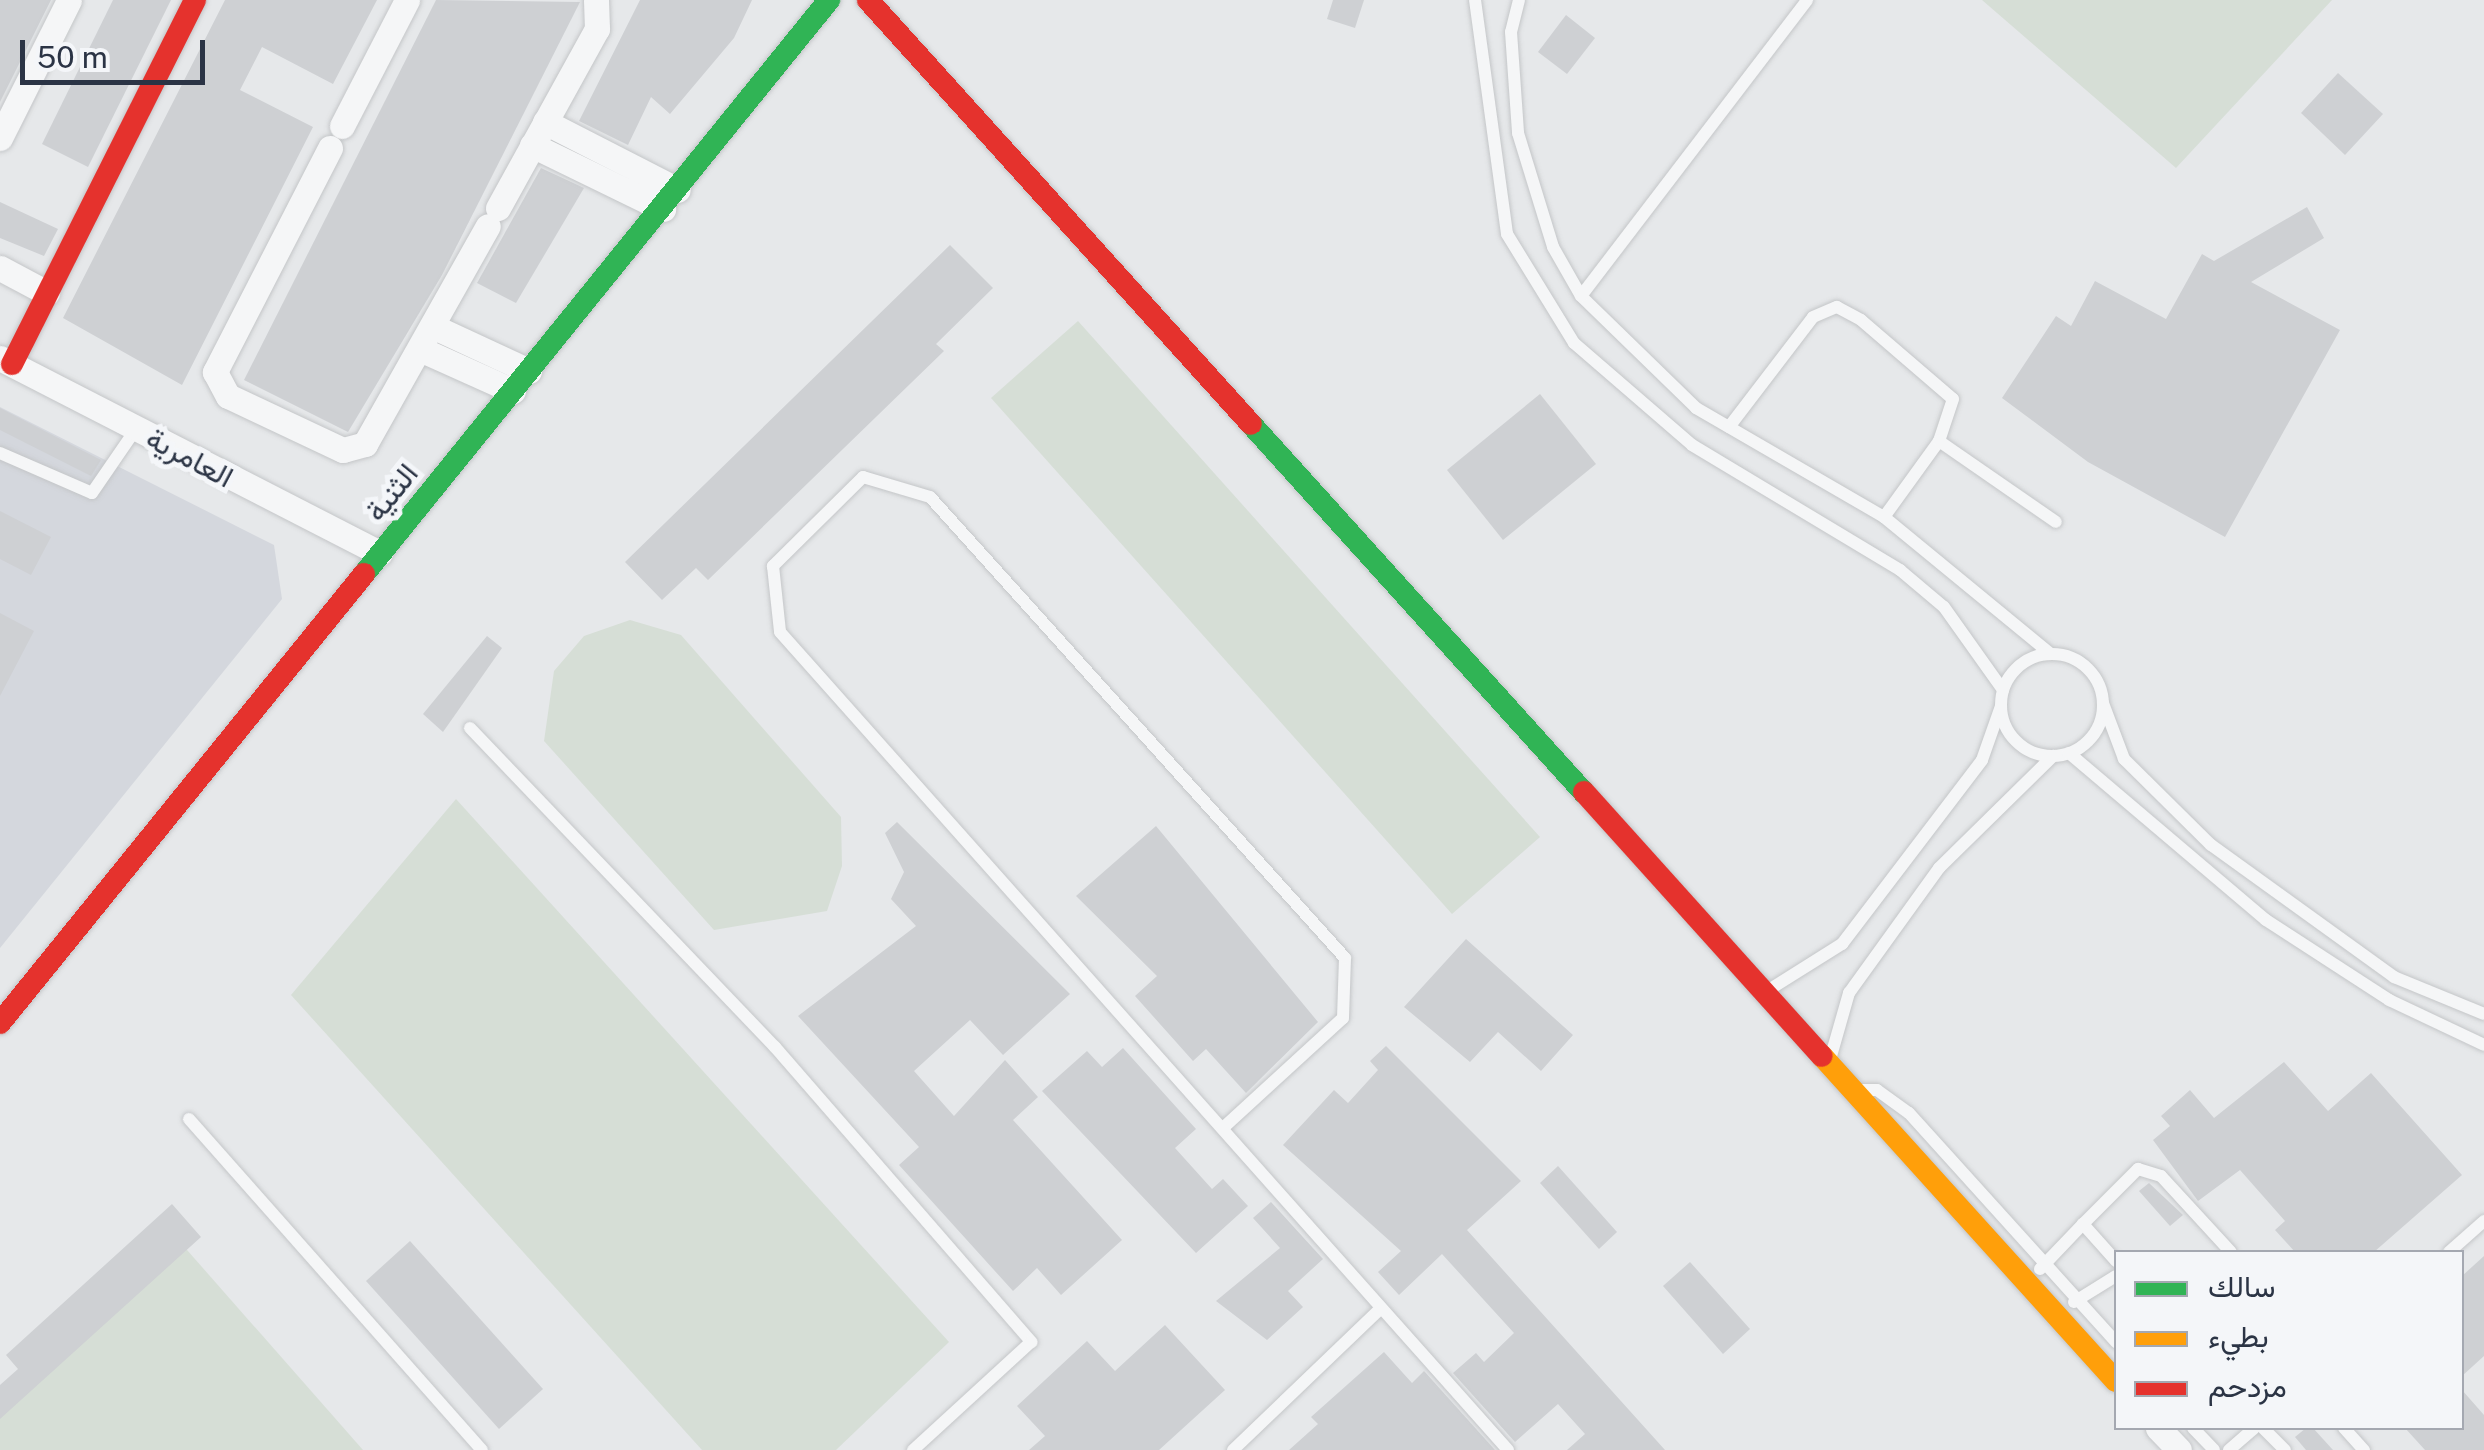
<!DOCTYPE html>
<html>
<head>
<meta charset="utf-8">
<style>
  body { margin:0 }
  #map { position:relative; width:2484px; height:1450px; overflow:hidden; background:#e6e8ea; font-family:"Public Sans",Vazirmatn,sans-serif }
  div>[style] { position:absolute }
  .built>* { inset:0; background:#d4d7dd }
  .green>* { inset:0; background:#d6ded6 }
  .building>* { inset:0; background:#ced0d3 }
  .roads { filter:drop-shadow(0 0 2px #c4c6c8) drop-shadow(0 0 2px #c4c6c8) }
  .lane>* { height:12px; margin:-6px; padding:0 6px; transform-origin:6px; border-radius:6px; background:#f5f6f7 }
  .lane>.ring { margin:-6px; padding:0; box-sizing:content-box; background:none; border:12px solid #f5f6f7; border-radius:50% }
  .street>* { height:25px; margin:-12.5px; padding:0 12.5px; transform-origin:12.5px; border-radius:12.5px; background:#f5f6f7 }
  .fast>* { height:22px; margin:-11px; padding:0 11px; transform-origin:11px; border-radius:11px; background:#30b455 }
  .slow>* { height:22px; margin:-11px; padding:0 11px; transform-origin:11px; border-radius:11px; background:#ff9f0a }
  .jam>* { height:22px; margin:-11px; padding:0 11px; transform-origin:11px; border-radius:11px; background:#e5322d }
  span { translate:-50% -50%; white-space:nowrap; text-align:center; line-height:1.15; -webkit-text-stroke:10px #f4f6f9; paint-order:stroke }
  .street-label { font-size:30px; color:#2b3445 }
  .legend { position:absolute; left:2114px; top:1250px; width:350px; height:180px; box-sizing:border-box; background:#f4f6f9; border:2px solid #a4a8b1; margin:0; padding:12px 18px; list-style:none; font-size:30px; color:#2b3445 }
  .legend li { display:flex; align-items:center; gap:20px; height:50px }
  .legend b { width:50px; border:2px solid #a4a8b1 }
  .scale { position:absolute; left:20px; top:40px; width:185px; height:45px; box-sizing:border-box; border:5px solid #2b3445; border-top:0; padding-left:12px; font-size:30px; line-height:35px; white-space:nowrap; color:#2b3445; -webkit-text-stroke:8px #f4f6f9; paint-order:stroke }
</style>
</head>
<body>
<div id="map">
  <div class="built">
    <div style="clip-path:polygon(0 407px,274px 545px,282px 599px,0 948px)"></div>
  </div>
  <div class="green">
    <div style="clip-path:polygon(1982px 0,2332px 0,2176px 168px)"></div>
    <div style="clip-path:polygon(1078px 321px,1540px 837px,1452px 914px,991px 398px)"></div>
    <div style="clip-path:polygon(630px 620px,681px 635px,841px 817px,842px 866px,827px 911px,714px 930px,544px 741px,554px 671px,584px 636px)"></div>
    <div style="clip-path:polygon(456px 799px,949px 1342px,836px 1450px,702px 1450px,291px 995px)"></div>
    <div style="clip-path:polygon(180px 1242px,363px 1450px,0 1450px,0 1400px)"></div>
  </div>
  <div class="building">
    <div style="clip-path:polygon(0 0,51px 0,0 102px)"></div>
    <div style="clip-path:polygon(113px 0,171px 0,88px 167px,42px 144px)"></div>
    <div style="clip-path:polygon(225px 0,377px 0,333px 84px,262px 47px,240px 90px,313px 127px,182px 385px,63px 318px)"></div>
    <div style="clip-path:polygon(436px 0,580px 2px,442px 275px,348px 432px,244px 380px)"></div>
    <div style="clip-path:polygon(640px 0,752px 0,734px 38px,670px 114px,651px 97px,628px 145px,579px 121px)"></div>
    <div style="clip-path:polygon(1333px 0,1364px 0,1355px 28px,1327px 19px)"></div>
    <div style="clip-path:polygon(1566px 15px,1595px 38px,1567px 74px,1538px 52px)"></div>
    <div style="clip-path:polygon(2338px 73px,2383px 114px,2345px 155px,2301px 113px)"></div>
    <div style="clip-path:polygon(541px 168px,584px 188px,516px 303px,477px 283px)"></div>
    <div style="clip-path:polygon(0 202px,58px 229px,44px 256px,0 238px)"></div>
    <div style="clip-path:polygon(2307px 207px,2324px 238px,2251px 282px,2340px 330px,2225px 537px,2088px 462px,2002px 398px,2056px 316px,2071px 326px,2095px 281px,2166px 319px,2202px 254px,2214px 261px)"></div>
    <div style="clip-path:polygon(950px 245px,993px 288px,936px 344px,944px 351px,708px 580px,696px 568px,662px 600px,625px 562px)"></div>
    <div style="clip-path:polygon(1540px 394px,1596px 464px,1503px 540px,1447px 470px)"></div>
    <div style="clip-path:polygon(0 408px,101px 460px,91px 476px,0 430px)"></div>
    <div style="clip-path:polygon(0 511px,51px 537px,31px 575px,0 559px)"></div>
    <div style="clip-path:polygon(0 613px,34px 631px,0 696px)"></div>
    <div style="clip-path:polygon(487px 636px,502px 648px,443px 732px,423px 714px)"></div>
    <div style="clip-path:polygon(897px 822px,1070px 994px,1003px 1055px,970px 1020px,914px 1071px,954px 1116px,1005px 1060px,1038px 1097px,1013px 1120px,1122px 1240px,1061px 1295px,1037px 1268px,1013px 1291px,899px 1165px,919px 1147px,798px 1016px,916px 926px,891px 899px,904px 872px,885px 833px)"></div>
    <div style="clip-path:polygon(1156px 826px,1318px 1022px,1246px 1093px,1206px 1049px,1193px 1061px,1135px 996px,1157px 976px,1076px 896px)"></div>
    <div style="clip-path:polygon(1466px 939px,1573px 1035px,1541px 1071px,1498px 1032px,1470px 1062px,1404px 1007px)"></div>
    <div style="clip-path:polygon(1386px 1046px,1521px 1181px,1467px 1230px,1665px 1450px,1567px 1450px,1585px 1434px,1558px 1404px,1515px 1442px,1453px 1373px,1476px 1353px,1484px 1362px,1514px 1333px,1442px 1254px,1399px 1295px,1378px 1272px,1401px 1251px,1283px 1145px,1334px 1090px,1348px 1103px,1378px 1070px,1370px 1061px)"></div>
    <div style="clip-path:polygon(1123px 1048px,1196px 1129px,1175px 1148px,1212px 1189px,1223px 1179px,1248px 1206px,1196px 1253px,1042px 1091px,1087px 1051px,1102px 1067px)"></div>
    <div style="clip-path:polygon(2284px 1062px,2328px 1111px,2371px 1073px,2462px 1175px,2374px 1252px,2295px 1252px,2275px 1230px,2285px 1221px,2240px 1170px,2198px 1201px,2153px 1140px,2170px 1126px,2161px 1116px,2190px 1090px,2214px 1118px)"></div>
    <div style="clip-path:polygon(1558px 1166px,1617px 1232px,1599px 1249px,1540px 1183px)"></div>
    <div style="clip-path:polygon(2149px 1183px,2183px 1215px,2170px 1226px,2139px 1191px)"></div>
    <div style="clip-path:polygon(1271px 1202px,1323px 1259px,1288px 1291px,1303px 1307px,1267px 1340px,1216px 1301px,1280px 1248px,1253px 1218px)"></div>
    <div style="clip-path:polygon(172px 1204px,201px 1237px,0 1419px,0 1385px,18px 1369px,6px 1355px)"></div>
    <div style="clip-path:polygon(410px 1241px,543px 1389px,499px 1429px,366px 1281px)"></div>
    <div style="clip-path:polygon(2484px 1256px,2484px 1356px,2462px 1376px,2462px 1276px)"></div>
    <div style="clip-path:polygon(1690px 1262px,1750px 1329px,1723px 1354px,1663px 1286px)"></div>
    <div style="clip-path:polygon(1165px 1325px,1225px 1390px,1159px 1450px,1029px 1450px,1045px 1436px,1017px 1406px,1087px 1341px,1115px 1371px)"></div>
    <div style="clip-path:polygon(1384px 1352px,1412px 1383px,1424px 1371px,1495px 1450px,1289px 1450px,1318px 1424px,1311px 1417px)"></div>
    <div style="clip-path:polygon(2462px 1390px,2484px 1415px,2484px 1450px,2425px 1450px,2405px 1428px,2462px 1428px)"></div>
    <div style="clip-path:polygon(2306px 1428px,2313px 1428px,2333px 1450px,2306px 1450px,2295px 1437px)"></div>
  </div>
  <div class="roads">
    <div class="lane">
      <div style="left:1475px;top:0;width:236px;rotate:82.2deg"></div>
      <div style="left:1507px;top:234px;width:128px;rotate:58.4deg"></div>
      <div style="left:1574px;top:343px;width:156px;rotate:40.8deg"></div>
      <div style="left:1692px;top:445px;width:243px;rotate:31deg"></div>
      <div style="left:1900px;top:570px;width:57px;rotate:40.1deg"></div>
      <div style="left:1944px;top:607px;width:102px;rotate:54.6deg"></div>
      <div style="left:1519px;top:0;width:33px;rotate:104deg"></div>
      <div style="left:1511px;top:32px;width:101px;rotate:86deg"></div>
      <div style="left:1518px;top:133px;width:119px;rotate:72.9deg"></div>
      <div style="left:1553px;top:247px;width:56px;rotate:60.3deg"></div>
      <div style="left:1581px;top:296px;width:161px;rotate:44.2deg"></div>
      <div style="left:1696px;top:408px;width:217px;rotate:30.1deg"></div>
      <div style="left:1884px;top:517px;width:216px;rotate:39.4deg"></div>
      <div style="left:1581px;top:296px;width:372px;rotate:-52.6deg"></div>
      <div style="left:1729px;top:427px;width:138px;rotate:-52.6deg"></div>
      <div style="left:1813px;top:317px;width:26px;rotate:-23deg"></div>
      <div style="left:1837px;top:307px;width:27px;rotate:28deg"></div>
      <div style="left:1861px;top:320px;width:121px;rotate:40.7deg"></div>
      <div style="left:1953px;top:399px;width:44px;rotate:108.4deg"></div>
      <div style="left:1939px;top:441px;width:94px;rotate:125.9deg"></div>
      <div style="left:1939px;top:441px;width:142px;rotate:34.7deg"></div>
      <div style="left:0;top:453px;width:100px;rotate:23.5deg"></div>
      <div style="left:92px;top:493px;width:78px;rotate:-55.5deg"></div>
      <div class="ring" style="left:2001px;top:654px;width:90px;height:90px"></div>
      <div style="left:2103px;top:703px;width:60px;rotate:69.4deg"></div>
      <div style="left:2124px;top:759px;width:122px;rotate:44.7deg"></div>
      <div style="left:2211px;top:845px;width:226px;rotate:35.8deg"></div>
      <div style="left:2394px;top:977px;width:97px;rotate:22.3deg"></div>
      <div style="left:470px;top:728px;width:441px;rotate:46.3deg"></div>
      <div style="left:775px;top:1047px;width:391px;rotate:49deg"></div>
      <div style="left:1031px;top:1342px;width:160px;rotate:137.5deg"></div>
      <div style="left:2069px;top:753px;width:258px;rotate:40.3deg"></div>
      <div style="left:2266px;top:920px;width:147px;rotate:33deg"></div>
      <div style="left:2389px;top:1000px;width:105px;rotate:25.3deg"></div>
      <div style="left:1767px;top:991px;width:89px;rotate:-32.1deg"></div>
      <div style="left:1842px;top:944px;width:231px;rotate:-52.7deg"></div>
      <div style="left:1982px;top:760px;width:57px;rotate:-70.6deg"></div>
      <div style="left:1831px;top:1056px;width:66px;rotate:-74.1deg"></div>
      <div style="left:1849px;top:993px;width:154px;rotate:-54.2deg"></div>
      <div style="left:1939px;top:868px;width:160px;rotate:-44.5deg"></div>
      <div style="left:1858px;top:1090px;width:19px"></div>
      <div style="left:1877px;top:1090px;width:39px;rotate:36deg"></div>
      <div style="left:1909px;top:1113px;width:309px;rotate:47.9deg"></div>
      <div style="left:189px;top:1119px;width:442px;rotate:48.5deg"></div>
      <div style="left:1224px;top:1127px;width:161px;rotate:-42.5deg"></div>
      <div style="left:1343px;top:1018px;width:60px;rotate:-88.1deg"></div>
      <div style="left:1345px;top:958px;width:620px;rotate:-131.99deg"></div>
      <div style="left:930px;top:497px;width:70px;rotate:-163.4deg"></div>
      <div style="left:863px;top:477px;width:127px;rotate:135.3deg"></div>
      <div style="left:773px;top:566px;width:66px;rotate:83.9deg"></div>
      <div style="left:780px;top:632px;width:1095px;rotate:48.33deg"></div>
      <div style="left:2449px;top:1252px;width:47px;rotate:-41.5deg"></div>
      <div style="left:2116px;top:1261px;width:50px;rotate:-131.7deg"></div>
      <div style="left:2083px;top:1224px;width:78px;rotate:-45deg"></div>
      <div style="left:2138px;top:1169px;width:24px;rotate:17deg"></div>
      <div style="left:2161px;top:1176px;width:103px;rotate:47.4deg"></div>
      <div style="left:2040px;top:1269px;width:62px;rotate:-46.3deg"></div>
      <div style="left:2074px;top:1302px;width:49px;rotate:-31.8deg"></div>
      <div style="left:2193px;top:1428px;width:30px;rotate:46deg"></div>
      <div style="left:2263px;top:1428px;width:31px;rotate:45deg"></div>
      <div style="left:2344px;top:1428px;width:30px;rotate:48deg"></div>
      <div style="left:1233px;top:1450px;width:205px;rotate:-43.8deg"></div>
      <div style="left:2229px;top:1450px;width:33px;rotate:-41deg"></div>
    </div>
    <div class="street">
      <div style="left:545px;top:122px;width:149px;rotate:27.1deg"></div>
      <div style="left:342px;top:126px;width:142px;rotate:-62.7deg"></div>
      <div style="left:0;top:138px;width:154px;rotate:-63.4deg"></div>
      <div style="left:532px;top:145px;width:146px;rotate:26deg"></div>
      <div style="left:330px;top:148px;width:252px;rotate:117.2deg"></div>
      <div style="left:215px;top:372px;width:27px;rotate:62deg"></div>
      <div style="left:228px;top:396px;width:127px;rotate:25.2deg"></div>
      <div style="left:343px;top:450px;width:23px;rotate:-15deg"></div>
      <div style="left:365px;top:444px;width:250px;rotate:-60.6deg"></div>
      <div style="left:498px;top:208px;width:205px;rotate:-61.1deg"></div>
      <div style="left:597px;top:29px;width:29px;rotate:-92deg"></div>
      <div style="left:0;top:268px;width:53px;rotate:28deg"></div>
      <div style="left:432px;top:326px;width:107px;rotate:24.9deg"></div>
      <div style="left:420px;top:349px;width:102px;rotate:24.3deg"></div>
      <div style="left:0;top:358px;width:427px;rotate:27.2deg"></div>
      <div style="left:2158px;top:1428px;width:30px;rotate:46deg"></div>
    </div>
    <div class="fast">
      <div style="left:1251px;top:424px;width:496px;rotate:47.9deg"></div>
      <div style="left:364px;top:574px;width:739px;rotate:-50.99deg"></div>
    </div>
    <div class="slow">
      <div style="left:1822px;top:1056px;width:438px;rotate:47.9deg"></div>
    </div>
    <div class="jam">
      <div style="left:868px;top:0;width:571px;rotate:47.91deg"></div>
      <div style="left:12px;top:364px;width:407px;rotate:-63.3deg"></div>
      <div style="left:1584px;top:792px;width:355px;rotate:48deg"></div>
      <div style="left:0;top:1023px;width:578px;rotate:-50.97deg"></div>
    </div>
  </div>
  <div class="street-label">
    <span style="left:190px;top:457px;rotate:28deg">العامرية</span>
    <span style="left:391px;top:492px;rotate:-51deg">الثنية</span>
  </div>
  <ul class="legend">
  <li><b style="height:12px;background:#30b455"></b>سالك</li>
  <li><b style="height:12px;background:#ff9f0a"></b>بطيء</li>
  <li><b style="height:12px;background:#e5322d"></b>مزدحم</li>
  </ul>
  <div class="scale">50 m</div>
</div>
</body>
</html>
